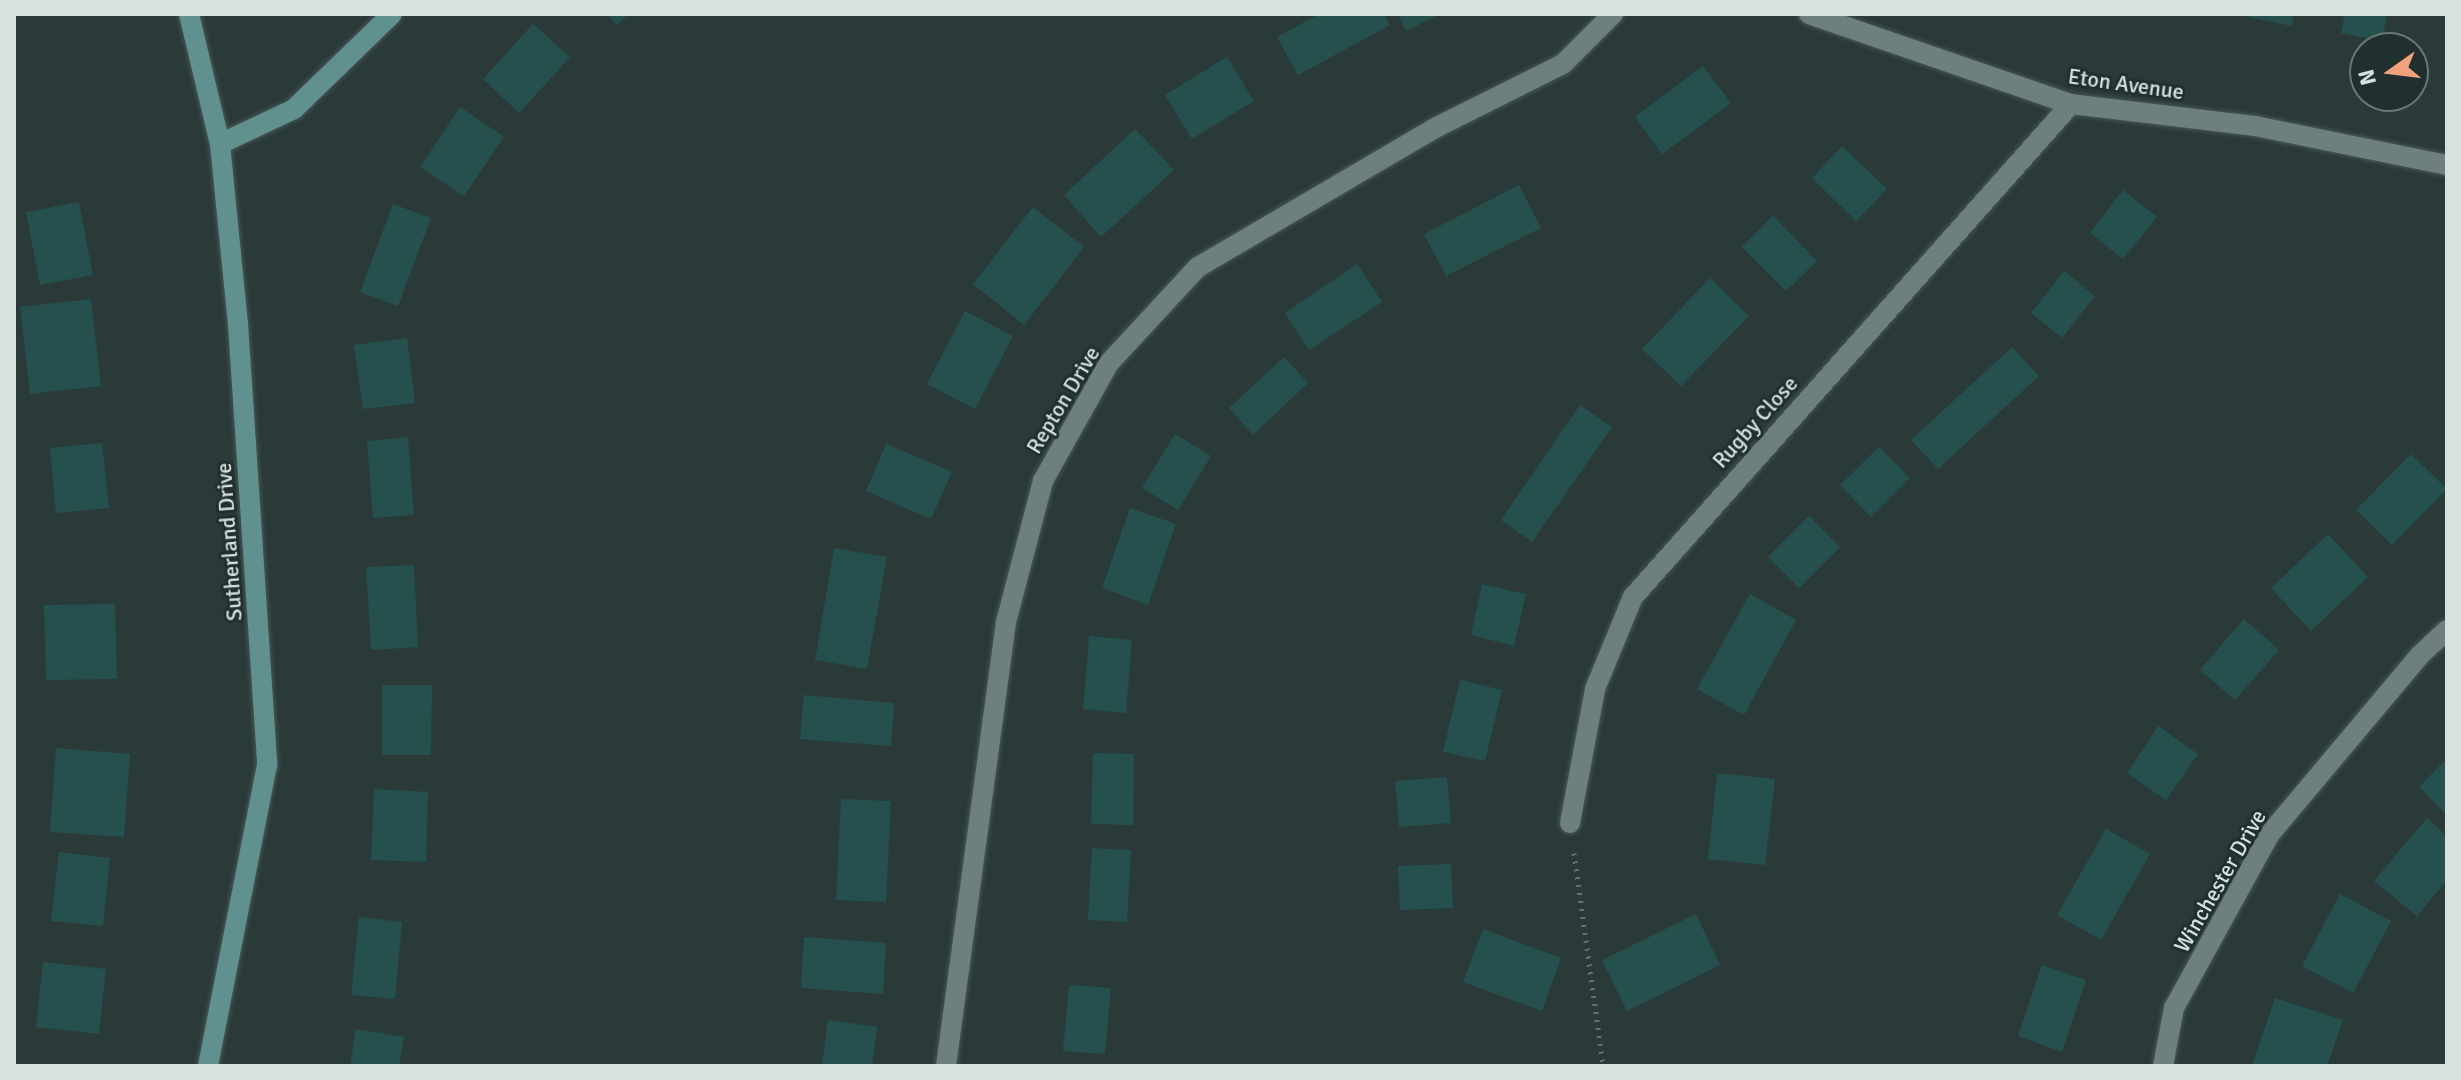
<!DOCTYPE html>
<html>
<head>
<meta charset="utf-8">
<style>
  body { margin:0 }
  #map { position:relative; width:2461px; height:1080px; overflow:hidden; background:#2a3a39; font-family:Signika,sans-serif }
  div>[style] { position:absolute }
  .building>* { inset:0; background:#25504e }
  .path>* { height:5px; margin-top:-2.5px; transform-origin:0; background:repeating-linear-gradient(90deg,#637170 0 2px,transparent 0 8px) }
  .roads { filter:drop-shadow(0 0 2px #485756) drop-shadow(0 0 2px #485756) }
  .street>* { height:20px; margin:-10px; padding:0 10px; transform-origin:10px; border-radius:10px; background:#6d7f7e }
  .secondary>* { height:20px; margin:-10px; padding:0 10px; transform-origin:10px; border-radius:10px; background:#60918f }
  span { translate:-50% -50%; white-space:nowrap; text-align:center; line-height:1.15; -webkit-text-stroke:6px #20302f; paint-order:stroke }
  .street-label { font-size:22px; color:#d7e1e0 }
  .frame { position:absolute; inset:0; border:16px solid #d7e1e0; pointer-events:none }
  .north { position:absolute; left:2349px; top:32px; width:80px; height:80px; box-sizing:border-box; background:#20302f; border:2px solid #697776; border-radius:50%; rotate:256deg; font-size:22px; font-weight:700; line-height:32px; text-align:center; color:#d7e1e0 }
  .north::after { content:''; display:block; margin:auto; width:28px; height:36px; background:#f1a17c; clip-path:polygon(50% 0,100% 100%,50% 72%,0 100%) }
</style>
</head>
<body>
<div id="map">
  <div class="building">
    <div style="clip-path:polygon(607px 14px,629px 14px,617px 25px)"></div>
    <div style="clip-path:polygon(1319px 14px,1384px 14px,1390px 25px,1298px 75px,1277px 37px)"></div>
    <div style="clip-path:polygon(1398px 14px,1440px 14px,1406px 31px)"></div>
    <div style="clip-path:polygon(2235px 14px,2294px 14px,2292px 26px)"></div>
    <div style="clip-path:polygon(2345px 14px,2387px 14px,2382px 41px,2341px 33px)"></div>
    <div style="clip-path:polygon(533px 24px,570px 57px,519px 113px,483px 79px)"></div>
    <div style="clip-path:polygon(1227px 57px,1254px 101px,1192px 139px,1165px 95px)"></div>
    <div style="clip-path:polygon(1703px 66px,1731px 103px,1662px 154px,1635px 117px)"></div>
    <div style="clip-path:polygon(460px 107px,504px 137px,464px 196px,420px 167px)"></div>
    <div style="clip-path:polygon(1135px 129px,1174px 170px,1101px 237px,1064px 195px)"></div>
    <div style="clip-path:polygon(1842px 146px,1887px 189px,1856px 221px,1812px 178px)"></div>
    <div style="clip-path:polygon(1519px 185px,1541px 228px,1446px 276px,1424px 234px)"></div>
    <div style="clip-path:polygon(2123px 190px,2157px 217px,2123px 259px,2090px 233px)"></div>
    <div style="clip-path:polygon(79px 202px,93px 275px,40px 285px,26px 212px)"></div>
    <div style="clip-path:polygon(393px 204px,431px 218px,398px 306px,360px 292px)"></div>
    <div style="clip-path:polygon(1033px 207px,1084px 247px,1024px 325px,973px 284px)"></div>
    <div style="clip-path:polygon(1773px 216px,1817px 261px,1786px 291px,1742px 247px)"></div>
    <div style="clip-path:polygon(1357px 264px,1382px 302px,1309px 350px,1285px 313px)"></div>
    <div style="clip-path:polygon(2064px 271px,2095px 296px,2062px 338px,2031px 313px)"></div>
    <div style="clip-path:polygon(1710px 278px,1749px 316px,1681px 386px,1642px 349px)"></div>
    <div style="clip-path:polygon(91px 299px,101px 386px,30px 394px,20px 307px)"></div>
    <div style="clip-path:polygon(965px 311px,1013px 336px,975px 409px,927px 384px)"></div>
    <div style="clip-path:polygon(407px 338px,415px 403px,363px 409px,354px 345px)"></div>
    <div style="clip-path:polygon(2012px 347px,2039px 376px,1938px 469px,1911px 440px)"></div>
    <div style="clip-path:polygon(1284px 357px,1308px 383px,1253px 435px,1229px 408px)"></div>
    <div style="clip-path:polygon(1580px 405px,1612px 427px,1532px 542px,1501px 520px)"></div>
    <div style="clip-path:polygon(1175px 434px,1211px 456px,1178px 510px,1142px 488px)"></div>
    <div style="clip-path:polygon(408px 437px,414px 515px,373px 518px,367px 441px)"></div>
    <div style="clip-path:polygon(102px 443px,109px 508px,56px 513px,50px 448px)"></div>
    <div style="clip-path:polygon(886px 444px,952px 472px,931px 519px,866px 491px)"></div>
    <div style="clip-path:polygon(1879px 447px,1910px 478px,1871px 517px,1840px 485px)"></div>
    <div style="clip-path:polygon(2411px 454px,2447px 489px,2392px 545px,2356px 510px)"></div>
    <div style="clip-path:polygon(1130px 508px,1176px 524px,1148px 605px,1102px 588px)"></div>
    <div style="clip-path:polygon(1809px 516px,1840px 547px,1799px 588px,1768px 557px)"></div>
    <div style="clip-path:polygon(2328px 534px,2368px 577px,2311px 631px,2271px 588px)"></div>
    <div style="clip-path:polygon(834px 548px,887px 557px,867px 669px,815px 660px)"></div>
    <div style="clip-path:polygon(414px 565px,418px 647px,371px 650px,366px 567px)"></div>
    <div style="clip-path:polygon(1482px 584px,1526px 594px,1514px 646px,1471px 635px)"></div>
    <div style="clip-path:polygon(1750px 594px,1796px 620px,1744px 715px,1697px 689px)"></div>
    <div style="clip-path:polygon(115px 604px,117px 679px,46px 680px,44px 605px)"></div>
    <div style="clip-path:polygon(2244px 619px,2279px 650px,2235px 700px,2200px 670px)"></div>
    <div style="clip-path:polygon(1089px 636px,1132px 640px,1126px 713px,1083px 709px)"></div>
    <div style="clip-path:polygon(1460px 680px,1502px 690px,1485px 761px,1443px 752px)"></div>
    <div style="clip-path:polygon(382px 685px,432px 685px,431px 755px,382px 755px)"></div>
    <div style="clip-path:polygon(804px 695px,894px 703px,891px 746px,800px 739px)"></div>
    <div style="clip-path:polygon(2158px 726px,2198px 754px,2166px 800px,2127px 773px)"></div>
    <div style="clip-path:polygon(56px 748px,130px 754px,124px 837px,50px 832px)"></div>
    <div style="clip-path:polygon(1093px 753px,1134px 754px,1133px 825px,1091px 824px)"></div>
    <div style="clip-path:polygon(2447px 758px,2447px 815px,2419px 787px)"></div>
    <div style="clip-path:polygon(1717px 773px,1775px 779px,1765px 865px,1708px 859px)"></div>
    <div style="clip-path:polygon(1447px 777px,1451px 823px,1399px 827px,1395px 781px)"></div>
    <div style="clip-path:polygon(374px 789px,428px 792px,426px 862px,371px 860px)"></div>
    <div style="clip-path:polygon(841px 799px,891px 801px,886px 902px,836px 900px)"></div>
    <div style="clip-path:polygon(2427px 818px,2447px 836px,2447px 880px,2417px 916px,2374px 881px)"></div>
    <div style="clip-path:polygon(2106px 829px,2150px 854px,2101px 940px,2057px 915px)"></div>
    <div style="clip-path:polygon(1092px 848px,1131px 850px,1127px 922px,1088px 920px)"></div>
    <div style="clip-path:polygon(59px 852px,110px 858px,103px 926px,51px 921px)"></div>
    <div style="clip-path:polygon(1451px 864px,1453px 908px,1400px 910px,1398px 866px)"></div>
    <div style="clip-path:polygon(2340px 894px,2391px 921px,2353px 993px,2302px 966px)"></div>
    <div style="clip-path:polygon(1696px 914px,1720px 965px,1627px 1011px,1602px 960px)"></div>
    <div style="clip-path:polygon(359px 917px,402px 922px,395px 999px,351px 995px)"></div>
    <div style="clip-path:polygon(1483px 929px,1561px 958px,1542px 1011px,1463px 982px)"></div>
    <div style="clip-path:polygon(804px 937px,886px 943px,883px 994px,801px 988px)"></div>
    <div style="clip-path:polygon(43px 962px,106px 969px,99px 1034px,36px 1027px)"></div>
    <div style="clip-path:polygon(2042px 965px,2086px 980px,2062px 1052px,2018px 1036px)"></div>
    <div style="clip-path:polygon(1069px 985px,1111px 988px,1105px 1054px,1063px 1051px)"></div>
    <div style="clip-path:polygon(2275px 998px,2343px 1020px,2327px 1066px,2252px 1066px)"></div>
    <div style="clip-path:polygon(828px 1020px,877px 1027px,872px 1066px,822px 1066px)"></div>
    <div style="clip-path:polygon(356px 1029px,404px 1037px,399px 1066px,350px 1066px)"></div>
  </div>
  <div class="path">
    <div style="left:1574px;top:853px;width:215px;rotate:82.2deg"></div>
  </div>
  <div class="roads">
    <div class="street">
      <div style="left:1809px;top:14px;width:277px;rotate:19deg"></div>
      <div style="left:2071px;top:104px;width:185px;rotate:6.8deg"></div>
      <div style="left:2255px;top:126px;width:196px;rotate:11.5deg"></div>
      <div style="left:1570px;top:823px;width:136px;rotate:-79.4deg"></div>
      <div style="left:1595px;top:689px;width:100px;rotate:-67.6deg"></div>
      <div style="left:1633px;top:597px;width:659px;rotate:-48.38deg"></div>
      <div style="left:946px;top:1066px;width:448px;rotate:-82.3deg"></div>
      <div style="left:1006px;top:622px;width:146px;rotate:-75.3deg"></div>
      <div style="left:1043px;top:481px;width:135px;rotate:-60.8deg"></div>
      <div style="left:1109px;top:363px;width:131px;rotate:-47.2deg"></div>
      <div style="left:1198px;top:267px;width:273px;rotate:-30.4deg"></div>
      <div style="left:1433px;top:129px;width:145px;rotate:-26.6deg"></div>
      <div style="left:1563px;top:64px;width:71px;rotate:-45deg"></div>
      <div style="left:2163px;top:1066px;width:59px;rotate:-79.3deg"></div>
      <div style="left:2174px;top:1008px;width:197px;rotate:-61.2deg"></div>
      <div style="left:2269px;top:835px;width:234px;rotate:-50deg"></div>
      <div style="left:2419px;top:656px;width:38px;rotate:-43deg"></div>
    </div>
    <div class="secondary">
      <div style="left:189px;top:14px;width:134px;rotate:76.6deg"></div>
      <div style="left:220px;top:144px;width:181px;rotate:84.3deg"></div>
      <div style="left:238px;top:324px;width:442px;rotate:86.2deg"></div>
      <div style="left:267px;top:765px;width:307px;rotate:101.1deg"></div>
      <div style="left:220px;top:144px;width:82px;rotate:-25.3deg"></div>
      <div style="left:294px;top:109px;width:136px;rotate:-44.1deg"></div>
    </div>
  </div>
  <div class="street-label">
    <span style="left:2126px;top:84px;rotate:8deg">Eton Avenue</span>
    <span style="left:1063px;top:400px;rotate:-59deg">Repton Drive</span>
    <span style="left:1755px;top:422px;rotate:-48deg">Rugby Close</span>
    <span style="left:229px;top:542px;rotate:-94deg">Sutherland Drive</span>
    <span style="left:2220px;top:881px;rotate:-60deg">Winchester Drive</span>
  </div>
  <div class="frame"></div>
  <div class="north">N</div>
</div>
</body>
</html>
